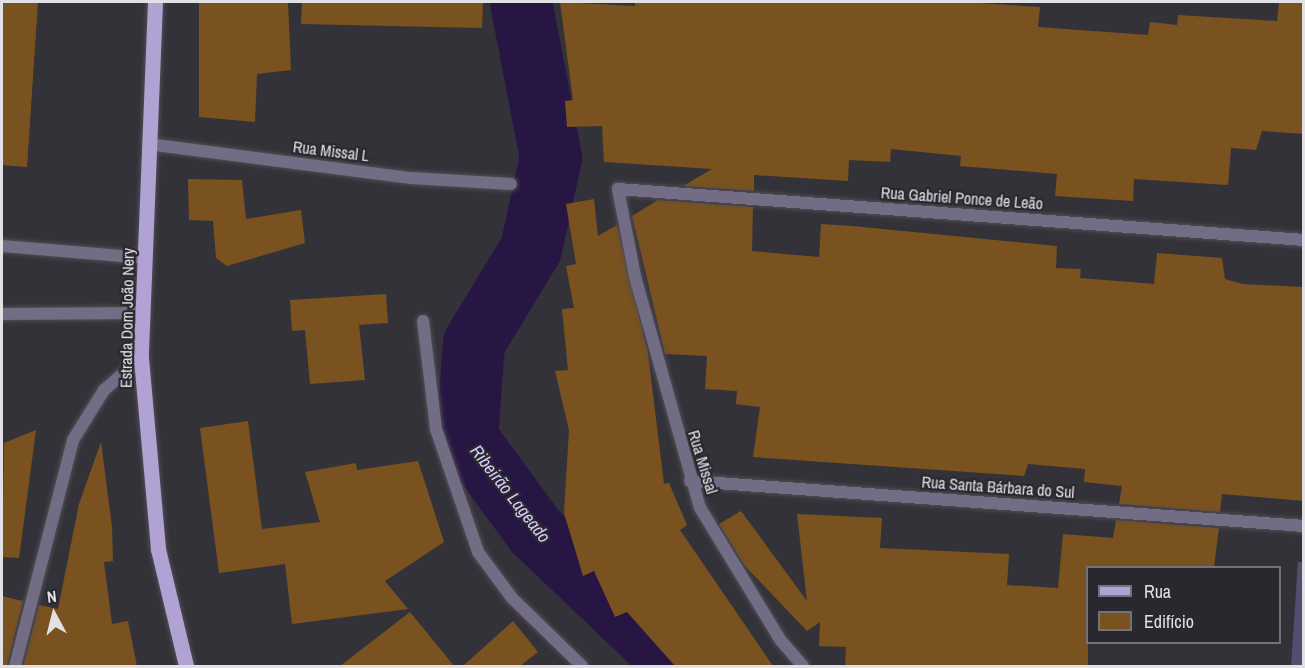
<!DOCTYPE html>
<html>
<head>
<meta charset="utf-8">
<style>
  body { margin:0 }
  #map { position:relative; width:1305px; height:668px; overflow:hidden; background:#343239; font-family:"Archivo Narrow",sans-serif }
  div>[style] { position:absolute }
  .green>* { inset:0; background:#564c70 }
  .river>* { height:62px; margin:-31px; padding:0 31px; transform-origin:31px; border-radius:31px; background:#271644 }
  .building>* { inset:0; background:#7a5220 }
  .roads { filter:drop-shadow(0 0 2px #504e55) drop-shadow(0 0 2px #504e55) }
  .street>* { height:12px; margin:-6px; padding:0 6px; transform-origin:6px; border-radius:6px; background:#726c84 }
  .primary>* { height:15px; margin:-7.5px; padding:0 7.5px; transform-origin:7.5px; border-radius:7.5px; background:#b0a3d4 }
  span { translate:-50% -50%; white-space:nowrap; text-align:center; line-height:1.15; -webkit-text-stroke:4.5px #2a282f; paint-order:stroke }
  .street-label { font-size:16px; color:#e1e0e5 }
  .water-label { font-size:18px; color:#d6c9fa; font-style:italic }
  .frame { position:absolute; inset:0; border:3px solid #e1e0e5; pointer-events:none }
  .legend { position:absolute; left:1086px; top:566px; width:195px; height:78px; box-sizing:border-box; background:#2a282f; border:2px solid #737278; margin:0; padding:8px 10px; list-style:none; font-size:18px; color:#e1e0e5 }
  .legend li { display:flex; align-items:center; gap:12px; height:30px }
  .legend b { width:30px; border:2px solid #737278 }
  .north { position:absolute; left:24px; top:584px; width:60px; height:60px; -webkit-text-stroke:4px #2a282f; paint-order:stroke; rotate:353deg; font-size:16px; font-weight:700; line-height:24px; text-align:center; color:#e1e0e5 }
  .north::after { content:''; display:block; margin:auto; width:21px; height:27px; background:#e1e0e5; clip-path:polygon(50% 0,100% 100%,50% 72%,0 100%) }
</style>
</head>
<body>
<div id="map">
  <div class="green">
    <div style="clip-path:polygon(1298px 562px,1304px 562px,1303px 666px,1291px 666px)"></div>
  </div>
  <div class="river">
    <div style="left:521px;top:2px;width:159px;rotate:79.1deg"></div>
    <div style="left:551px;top:158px;width:93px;rotate:102.4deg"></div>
    <div style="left:531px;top:249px;width:110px;rotate:121.2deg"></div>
    <div style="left:474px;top:343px;width:95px;rotate:94.2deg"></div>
    <div style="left:467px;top:438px;width:115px;rotate:53.8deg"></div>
    <div style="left:535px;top:531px;width:196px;rotate:43.6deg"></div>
  </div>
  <div class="building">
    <div style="clip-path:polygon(2px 2px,38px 2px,27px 167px,2px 165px)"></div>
    <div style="clip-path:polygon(199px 2px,288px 2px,291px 70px,257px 74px,255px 122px,199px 117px)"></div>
    <div style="clip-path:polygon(302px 2px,483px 2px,482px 28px,301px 24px)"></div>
    <div style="clip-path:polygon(560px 2px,635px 6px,635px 2px,963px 2px,1040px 7px,1038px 27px,1148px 35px,1150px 22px,1177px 25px,1178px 15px,1277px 21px,1279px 2px,1304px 2px,1304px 134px,1262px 131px,1256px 150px,1231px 148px,1228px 185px,1134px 179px,1133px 201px,1055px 196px,1057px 174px,960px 166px,961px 156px,891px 149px,890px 162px,849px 160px,848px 181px,754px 175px,754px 191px,683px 186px,712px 169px,604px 162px,602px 126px,567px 127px,565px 101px,573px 100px)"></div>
    <div style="clip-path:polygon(188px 179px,242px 180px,246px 219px,301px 210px,305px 243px,227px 266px,216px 258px,213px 221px,189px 220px)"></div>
    <div style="clip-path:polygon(594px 199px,598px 236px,617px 225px,648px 353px,664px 484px,669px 483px,687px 525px,680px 530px,773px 666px,675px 666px,627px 612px,615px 617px,594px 571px,583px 576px,564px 513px,569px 430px,555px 371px,568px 370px,562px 309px,574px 308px,566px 266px,576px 264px,566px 204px)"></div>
    <div style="clip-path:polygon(658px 200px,753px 207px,752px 251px,819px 257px,821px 224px,852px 226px,1057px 246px,1056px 268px,1081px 269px,1080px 278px,1154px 284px,1157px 253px,1222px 258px,1225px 279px,1242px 284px,1304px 287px,1304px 501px,1222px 494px,1220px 512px,1119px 504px,1122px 486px,1084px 482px,1085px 469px,1028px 464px,1024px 476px,753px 457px,760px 407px,736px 404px,737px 391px,705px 389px,707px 356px,665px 354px,632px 216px)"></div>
    <div style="clip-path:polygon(386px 294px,388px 323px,359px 325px,365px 380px,310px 384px,305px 330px,292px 331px,290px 300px)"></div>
    <div style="clip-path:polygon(248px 421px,262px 529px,320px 522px,305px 472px,356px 463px,357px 470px,418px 461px,444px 542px,385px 581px,408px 609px,292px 624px,285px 564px,219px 573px,200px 428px)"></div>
    <div style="clip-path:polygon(36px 430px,19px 558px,2px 557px,4px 443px)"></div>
    <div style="clip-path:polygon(101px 442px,112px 527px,113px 561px,104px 562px,112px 624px,128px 621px,137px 666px,23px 666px,39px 605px,58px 609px,79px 504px)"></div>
    <div style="clip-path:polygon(741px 511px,807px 601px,797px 514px,882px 518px,880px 548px,1009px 554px,1007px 585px,1058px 588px,1063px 534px,1113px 538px,1116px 520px,1219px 528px,1214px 567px,1088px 567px,1088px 666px,845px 666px,846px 647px,819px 646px,820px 622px,807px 631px,744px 565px,719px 524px)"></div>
    <div style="clip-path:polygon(2px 596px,23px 601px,7px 666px,2px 666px)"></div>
    <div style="clip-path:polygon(410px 612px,454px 666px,340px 666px)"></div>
    <div style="clip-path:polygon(513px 621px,538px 652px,520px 666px,463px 666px)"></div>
  </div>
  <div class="roads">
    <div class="street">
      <div style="left:148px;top:144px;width:265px;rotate:7.4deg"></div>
      <div style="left:411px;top:178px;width:100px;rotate:3.4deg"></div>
      <div style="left:2px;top:246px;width:144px;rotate:4.8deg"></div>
      <div style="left:2px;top:314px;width:140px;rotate:-0.4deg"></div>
      <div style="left:423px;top:321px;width:109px;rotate:83.1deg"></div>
      <div style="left:436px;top:429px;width:130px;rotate:71.1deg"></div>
      <div style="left:478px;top:552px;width:57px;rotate:53.5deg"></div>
      <div style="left:512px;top:598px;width:98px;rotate:44.2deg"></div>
      <div style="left:690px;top:481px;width:616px;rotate:4.19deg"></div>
      <div style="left:15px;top:666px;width:233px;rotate:-75.6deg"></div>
      <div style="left:73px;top:440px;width:59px;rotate:-58.2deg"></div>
      <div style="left:104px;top:390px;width:49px;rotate:-40.9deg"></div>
      <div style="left:803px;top:666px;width:33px;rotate:-131deg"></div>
      <div style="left:781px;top:641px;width:156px;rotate:-121.3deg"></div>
      <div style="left:700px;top:508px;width:241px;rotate:-105.7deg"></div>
      <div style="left:635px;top:276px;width:89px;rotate:-101.1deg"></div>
      <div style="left:618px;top:189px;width:688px;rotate:4.25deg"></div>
    </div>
    <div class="primary">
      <div style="left:155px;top:2px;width:356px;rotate:92.3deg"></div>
      <div style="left:141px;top:358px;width:192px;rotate:84.9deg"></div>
      <div style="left:158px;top:549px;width:120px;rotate:76.5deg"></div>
    </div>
  </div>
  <div class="street-label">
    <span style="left:331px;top:151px;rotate:7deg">Rua Missal L</span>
    <span style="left:962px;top:198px;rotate:4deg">Rua Gabriel Ponce de Leão</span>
    <span style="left:127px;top:318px;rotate:-89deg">Estrada Dom João Nery</span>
    <span style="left:703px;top:462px;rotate:73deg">Rua Missal</span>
    <span style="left:998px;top:487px;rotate:4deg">Rua Santa Bárbara do Sul</span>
  </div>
  <div class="water-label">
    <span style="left:510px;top:494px;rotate:52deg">Ribeirão Lageado</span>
  </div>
  <div class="frame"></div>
  <ul class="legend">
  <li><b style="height:8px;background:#b0a3d4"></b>Rua</li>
  <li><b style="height:16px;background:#7a5220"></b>Edifício</li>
  </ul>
  <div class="north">N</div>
</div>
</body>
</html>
